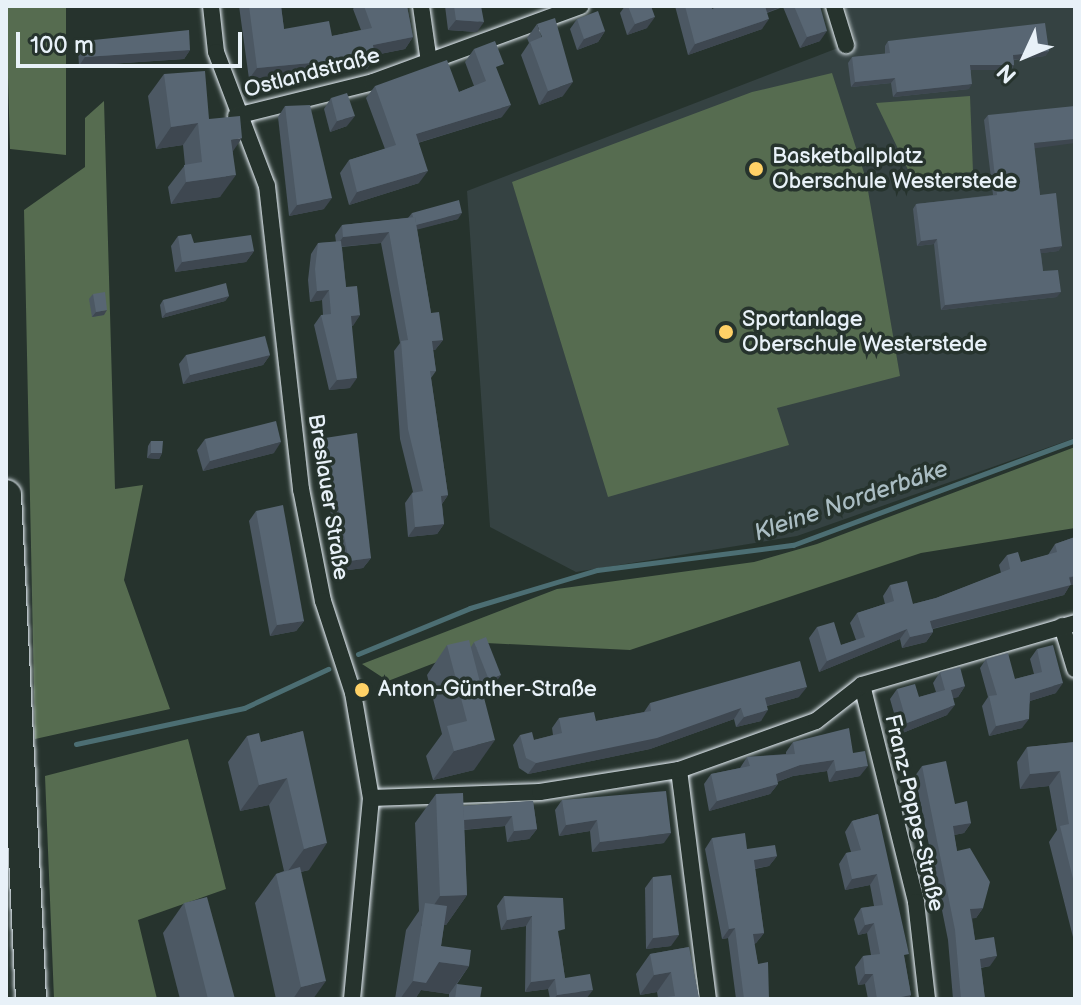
<!DOCTYPE html>
<html>
<head>
<meta charset="utf-8">
<style>
  body { margin:0 }
  #map { position:relative; width:1081px; height:1005px; overflow:hidden; background:#26332d; font-family:"Balsamiq Sans",sans-serif }
  div>[style] { position:absolute }
  .built>* { inset:0; background:#354242 }
  .green>* { inset:0; background:#566c50 }
  .stream>* { height:5px; margin:-2.5px; padding:0 2.5px; transform-origin:2.5px; border-radius:2.5px; background:#4c6e73 }
  .roads { filter:drop-shadow(0 0 2px #e8f1f8) drop-shadow(0 0 2px #e8f1f8) }
  .street>* { height:16px; margin:-8px; padding:0 8px; transform-origin:8px; border-radius:8px; background:#26332d }
  .highway>* { height:30px; margin:-15px; padding:0 15px; transform-origin:15px; border-radius:15px; background:#26332d }
  .wall>* { inset:0; background:#4c5863 }
  .shaded-wall>* { inset:0; background:#3e4750 }
  .building>* { inset:0; background:#586673 }
  .dots>* { width:22px; height:22px; translate:-50% -50%; box-sizing:border-box; border:4px solid #26332d; border-radius:50% }
  span { translate:-50% -50%; white-space:nowrap; text-align:center; line-height:1.15; -webkit-text-stroke:7px #26332d; paint-order:stroke }
  .street-label { font-size:22px; color:#e8f1f8 }
  .poi-label { font-size:22px; color:#e8f1f8 }
  .left { translate:0 -50%; text-align:left }
  .water-label { font-size:24px; color:#aabdc3; font-style:italic }
  .frame { position:absolute; inset:0; border:8px solid #e8f1f8; pointer-events:none }
  .north { position:absolute; left:985px; top:16px; width:80px; height:80px; -webkit-text-stroke:6px #26332d; paint-order:stroke; rotate:226deg; font-size:22px; font-weight:700; line-height:32px; text-align:center; color:#e8f1f8 }
  .north::after { content:''; display:block; margin:auto; width:28px; height:36px; background:#e8f1f8; clip-path:polygon(50% 0,100% 100%,50% 72%,0 100%) }
  .scale { position:absolute; left:16px; top:32px; width:226px; height:36px; box-sizing:border-box; border:4px solid #e8f1f8; border-top:0; padding-left:10px; font-size:24px; line-height:28px; white-space:nowrap; color:#e8f1f8; -webkit-text-stroke:6px #26332d; paint-order:stroke }
</style>
</head>
<body>
<div id="map">
  <div class="built">
    <div style="clip-path:polygon(845px 6px,1075px 6px,1075px 438px,797px 536px,576px 572px,490px 527px,467px 191px,856px 41px)"></div>
  </div>
  <div class="green">
    <div style="clip-path:polygon(6px 6px,66px 6px,66px 155px,10px 149px)"></div>
    <div style="clip-path:polygon(832px 73px,866px 179px,900px 376px,777px 408px,789px 445px,608px 497px,512px 182px,752px 92px)"></div>
    <div style="clip-path:polygon(970px 96px,973px 172px,912px 178px,876px 103px)"></div>
    <div style="clip-path:polygon(104px 101px,115px 489px,143px 485px,124px 580px,170px 709px,35px 739px,24px 210px,85px 167px,85px 118px)"></div>
    <div style="clip-path:polygon(1075px 447px,1075px 528px,921px 553px,630px 650px,486px 643px,388px 681px,362px 664px,557px 589px,754px 562px,817px 544px)"></div>
    <div style="clip-path:polygon(188px 739px,226px 889px,138px 920px,157px 999px,54px 999px,45px 776px)"></div>
  </div>
  <div class="stream">
    <div style="left:358px;top:654px;width:121px;rotate:-22.3deg"></div>
    <div style="left:470px;top:608px;width:133px;rotate:-16.7deg"></div>
    <div style="left:597px;top:570px;width:198px;rotate:-7.3deg"></div>
    <div style="left:793px;top:545px;width:301px;rotate:-20.4deg"></div>
    <div style="left:76px;top:744px;width:172px;rotate:-12.1deg"></div>
    <div style="left:244px;top:708px;width:93px;rotate:-24.9deg"></div>
  </div>
  <div class="roads">
    <div class="street">
      <div style="left:211px;top:6px;width:46px;rotate:83.8deg"></div>
      <div style="left:216px;top:52px;width:143px;rotate:69.2deg"></div>
      <div style="left:267px;top:186px;width:305px;rotate:83.6deg"></div>
      <div style="left:301px;top:489px;width:114px;rotate:78.9deg"></div>
      <div style="left:323px;top:601px;width:97px;rotate:71.9deg"></div>
      <div style="left:353px;top:693px;width:107px;rotate:80.3deg"></div>
      <div style="left:371px;top:798px;width:202px;rotate:95.4deg"></div>
      <div style="left:421px;top:6px;width:57px;rotate:81.9deg"></div>
      <div style="left:834px;top:6px;width:41px;rotate:72.9deg"></div>
      <div style="left:236px;top:116px;width:141px;rotate:-13.9deg"></div>
      <div style="left:373px;top:82px;width:221px;rotate:-20.1deg"></div>
      <div style="left:1062px;top:626px;width:45px;rotate:73.2deg"></div>
      <div style="left:862px;top:685px;width:224px;rotate:76deg"></div>
      <div style="left:916px;top:902px;width:98px;rotate:83.5deg"></div>
      <div style="left:679px;top:770px;width:231px;rotate:82.8deg"></div>
      <div style="left:371px;top:798px;width:169px;rotate:-2deg"></div>
      <div style="left:540px;top:792px;width:141px;rotate:-9deg"></div>
      <div style="left:679px;top:770px;width:145px;rotate:-19.7deg"></div>
      <div style="left:816px;top:721px;width:58px;rotate:-38deg"></div>
      <div style="left:862px;top:685px;width:222px;rotate:-16.2deg"></div>
    </div>
    <div class="highway">
      <div style="left:6px;top:495px;width:505px;rotate:87.16deg"></div>
    </div>
  </div>
  <div class="wall">
    <div style="clip-path:polygon(239px 6px,281px 6px,284px 29px,332px 36px,361px 30px,353px 9px,355px 6px,407px 6px,413px 37px,405px 49px,375px 55px,375px 57px,367px 69px,249px 79px)"></div>
    <div style="clip-path:polygon(445px 6px,481px 6px,477px 32px,448px 30px)"></div>
    <div style="clip-path:polygon(625px 6px,651px 6px,647px 28px,627px 35px,620px 13px)"></div>
    <div style="clip-path:polygon(675px 6px,711px 6px,712px 9px,720px 6px,820px 6px,820px 41px,800px 48px,783px 7px,767px 13px,762px 29px,688px 55px)"></div>
    <div style="clip-path:polygon(577px 19px,605px 31px,598px 42px,577px 50px,570px 29px)"></div>
    <div style="clip-path:polygon(537px 24px,563px 96px,539px 105px,521px 55px,529px 43px,527px 38px)"></div>
    <div style="clip-path:polygon(84px 41px,190px 50px,184px 59px,79px 66px,78px 50px)"></div>
    <div style="clip-path:polygon(888px 41px,1049px 51px,1045px 56px,1014px 60px,1014px 65px,1011px 70px,971px 70px,969px 89px,893px 97px,891px 83px,851px 87px,848px 63px,852px 57px,885px 54px,885px 46px)"></div>
    <div style="clip-path:polygon(474px 49px,498px 73px,502px 117px,418px 143px,419px 183px,349px 205px,340px 173px,349px 160px,385px 149px,366px 98px,375px 86px,459px 92px,474px 86px,465px 62px)"></div>
    <div style="clip-path:polygon(164px 74px,209px 119px,233px 152px,220px 197px,171px 204px,168px 187px,185px 165px,183px 145px,156px 149px,148px 96px)"></div>
    <div style="clip-path:polygon(331px 98px,347px 126px,330px 132px,324px 109px)"></div>
    <div style="clip-path:polygon(285px 106px,324px 209px,289px 216px,278px 117px)"></div>
    <div style="clip-path:polygon(988px 115px,1034px 148px,1040px 195px,1062px 246px,1058px 251px,1041px 253px,1043px 271px,1057px 297px,941px 310px,934px 244px,917px 246px,913px 209px,916px 204px,993px 195px,984px 120px)"></div>
    <div style="clip-path:polygon(412px 213px,458px 219px,417px 229px,431px 313px,443px 340px,435px 350px,433px 350px,436px 371px,431px 378px,448px 495px,442px 504px,444px 524px,437px 534px,408px 537px,405px 503px,412px 493px,413px 492px,400px 439px,394px 351px,400px 343px,381px 243px,342px 247px,346px 287px,360px 315px,352px 326px,350px 388px,329px 390px,314px 325px,321px 315px,323px 315px,322px 300px,310px 302px,308px 280px,311px 254px,318px 243px,336px 242px,335px 235px,342px 225px,408px 218px)"></div>
    <div style="clip-path:polygon(178px 236px,194px 243px,254px 251px,246px 262px,175px 272px,171px 246px)"></div>
    <div style="clip-path:polygon(93px 294px,104px 315px,92px 317px,89px 299px)"></div>
    <div style="clip-path:polygon(229px 296px,225px 301px,162px 318px,160px 305px,163px 300px)"></div>
    <div style="clip-path:polygon(186px 355px,270px 355px,263px 365px,183px 384px,179px 364px)"></div>
    <div style="clip-path:polygon(325px 438px,371px 558px,363px 568px,342px 571px,318px 448px)"></div>
    <div style="clip-path:polygon(205px 439px,274px 453px,203px 471px,197px 450px)"></div>
    <div style="clip-path:polygon(151px 441px,162px 453px,159px 459px,147px 458px,148px 446px)"></div>
    <div style="clip-path:polygon(256px 511px,304px 621px,296px 631px,270px 636px,249px 521px)"></div>
    <div style="clip-path:polygon(1075px 537px,1075px 584px,1070px 585px,1064px 595px,933px 629px,933px 632px,926px 642px,902px 648px,900px 639px,819px 672px,809px 638px,817px 627px,841px 645px,856px 640px,850px 623px,857px 613px,885px 604px,883px 596px,890px 585px,913px 604px,936px 598px,1001px 573px,999px 565px,1007px 555px,1021px 562px,1048px 555px,1055px 544px)"></div>
    <div style="clip-path:polygon(474px 642px,494px 685px,482px 690px,474px 770px,433px 780px,426px 756px,442px 734px,427px 675px,447px 645px,471px 647px)"></div>
    <div style="clip-path:polygon(1037px 649px,1056px 693px,1030px 701px,1022px 728px,989px 736px,982px 706px,988px 697px,980px 668px,986px 659px,1015px 679px,1034px 674px,1030px 659px)"></div>
    <div style="clip-path:polygon(940px 672px,965px 686px,958px 697px,953px 698px,947px 715px,900px 734px,890px 699px,897px 689px,919px 697px,936px 692px,933px 683px)"></div>
    <div style="clip-path:polygon(799px 697px,767px 706px,761px 721px,736px 727px,734px 719px,650px 749px,528px 774px,519px 768px,513px 745px,520px 735px,534px 740px,553px 735px,552px 728px,559px 718px,596px 721px,644px 712px,650px 703px)"></div>
    <div style="clip-path:polygon(303px 731px,309px 870px,301px 872px,313px 999px,276px 999px,255px 903px,276px 874px,284px 871px,269px 805px,240px 811px,228px 762px,247px 736px,261px 742px)"></div>
    <div style="clip-path:polygon(793px 742px,853px 753px,860px 776px,829px 782px,827px 771px,793px 776px,777px 782px,778px 784px,770px 794px,709px 811px,704px 784px,711px 774px,740px 768px,747px 757px,786px 754px,786px 752px)"></div>
    <div style="clip-path:polygon(1075px 742px,1075px 945px,1049px 842px,1057px 830px,1049px 786px,1020px 789px,1017px 762px,1027px 747px)"></div>
    <div style="clip-path:polygon(922px 766px,971px 823px,964px 833px,954px 835px,957px 851px,983px 908px,976px 918px,972px 918px,975px 940px,990px 966px,981px 968px,985px 999px,953px 999px,948px 940px,915px 776px)"></div>
    <div style="clip-path:polygon(436px 794px,463px 806px,533px 801px,537px 829px,529px 839px,507px 842px,505px 826px,464px 830px,467px 895px,446px 925px,444px 925px,441px 946px,469px 966px,457px 984px,480px 999px,449px 999px,449px 994px,421px 990px,415px 999px,395px 999px,406px 930px,419px 911px,415px 823px)"></div>
    <div style="clip-path:polygon(562px 800px,664px 843px,592px 852px,590px 831px,559px 836px,555px 810px)"></div>
    <div style="clip-path:polygon(878px 814px,911px 995px,908px 999px,868px 999px,865px 984px,858px 985px,855px 967px,863px 956px,871px 955px,867px 933px,858px 935px,854px 919px,861px 908px,874px 906px,870px 885px,845px 890px,839px 864px,846px 853px,851px 852px,845px 832px,852px 821px)"></div>
    <div style="clip-path:polygon(712px 838px,747px 849px,777px 856px,769px 866px,755px 869px,764px 933px,756px 943px,754px 944px,758px 964px,769px 999px,736px 999px,728px 938px,722px 939px,705px 849px)"></div>
    <div style="clip-path:polygon(653px 877px,671px 946px,646px 949px,645px 888px)"></div>
    <div style="clip-path:polygon(504px 896px,559px 937px,565px 978px,586px 999px,550px 999px,548px 989px,525px 992px,526px 926px,501px 930px,497px 906px)"></div>
    <div style="clip-path:polygon(184px 903px,235px 999px,180px 999px,163px 933px)"></div>
    <div style="clip-path:polygon(689px 947px,699px 999px,658px 998px,657px 992px,640px 995px,636px 974px,650px 954px)"></div>
  </div>
  <div class="shaded-wall">
    <div style="clip-path:polygon(764px 6px,784px 6px,757px 16px)"></div>
    <div style="clip-path:polygon(655px 17px,647px 28px,627px 35px,635px 24px)"></div>
    <div style="clip-path:polygon(769px 19px,762px 29px,688px 55px,695px 44px)"></div>
    <div style="clip-path:polygon(456px 20px,484px 22px,477px 32px,448px 30px)"></div>
    <div style="clip-path:polygon(605px 31px,598px 42px,577px 50px,584px 39px)"></div>
    <div style="clip-path:polygon(827px 31px,820px 41px,800px 48px,807px 37px)"></div>
    <div style="clip-path:polygon(413px 37px,405px 49px,365px 57px,373px 45px)"></div>
    <div style="clip-path:polygon(190px 50px,184px 59px,79px 66px,85px 57px)"></div>
    <div style="clip-path:polygon(1049px 51px,1045px 56px,1010px 60px,1013px 55px)"></div>
    <div style="clip-path:polygon(375px 57px,367px 69px,249px 79px,257px 68px)"></div>
    <div style="clip-path:polygon(970px 65px,1014px 65px,1011px 70px,966px 70px)"></div>
    <div style="clip-path:polygon(895px 78px,891px 83px,851px 87px,855px 82px)"></div>
    <div style="clip-path:polygon(573px 82px,563px 96px,539px 105px,548px 91px)"></div>
    <div style="clip-path:polygon(972px 84px,969px 89px,893px 97px,897px 92px)"></div>
    <div style="clip-path:polygon(511px 105px,502px 117px,407px 146px,416px 134px)"></div>
    <div style="clip-path:polygon(355px 116px,347px 126px,330px 132px,337px 121px)"></div>
    <div style="clip-path:polygon(198px 123px,183px 145px,156px 149px,171px 127px)"></div>
    <div style="clip-path:polygon(242px 138px,227px 160px,231px 140px)"></div>
    <div style="clip-path:polygon(1075px 139px,1075px 143px,1030px 149px,1034px 143px)"></div>
    <div style="clip-path:polygon(428px 171px,419px 183px,349px 205px,357px 192px)"></div>
    <div style="clip-path:polygon(236px 175px,220px 197px,171px 204px,186px 182px)"></div>
    <div style="clip-path:polygon(332px 198px,324px 209px,289px 216px,297px 205px)"></div>
    <div style="clip-path:polygon(462px 213px,458px 219px,412px 231px,415px 225px)"></div>
    <div style="clip-path:polygon(389px 232px,381px 243px,336px 247px,343px 237px)"></div>
    <div style="clip-path:polygon(937px 239px,934px 244px,917px 246px,921px 241px)"></div>
    <div style="clip-path:polygon(1062px 246px,1058px 251px,1036px 254px,1040px 249px)"></div>
    <div style="clip-path:polygon(254px 251px,246px 262px,175px 272px,182px 262px)"></div>
    <div style="clip-path:polygon(329px 290px,322px 300px,310px 302px,317px 291px)"></div>
    <div style="clip-path:polygon(1061px 292px,1057px 297px,941px 310px,945px 305px)"></div>
    <div style="clip-path:polygon(229px 296px,225px 301px,162px 318px,166px 313px)"></div>
    <div style="clip-path:polygon(107px 310px,104px 315px,92px 317px,96px 312px)"></div>
    <div style="clip-path:polygon(360px 315px,353px 326px,344px 326px,351px 316px)"></div>
    <div style="clip-path:polygon(443px 340px,435px 350px,425px 351px,432px 341px)"></div>
    <div style="clip-path:polygon(270px 355px,263px 365px,183px 384px,190px 375px)"></div>
    <div style="clip-path:polygon(357px 378px,350px 388px,329px 390px,337px 380px)"></div>
    <div style="clip-path:polygon(281px 442px,274px 453px,203px 471px,210px 461px)"></div>
    <div style="clip-path:polygon(151px 453px,162px 453px,159px 459px,147px 458px)"></div>
    <div style="clip-path:polygon(448px 495px,441px 505px,441px 496px)"></div>
    <div style="clip-path:polygon(444px 524px,437px 534px,408px 537px,415px 527px)"></div>
    <div style="clip-path:polygon(371px 558px,363px 568px,342px 571px,349px 561px)"></div>
    <div style="clip-path:polygon(1075px 576px,1075px 584px,1070px 585px,1064px 595px,923px 631px,930px 621px)"></div>
    <div style="clip-path:polygon(304px 621px,296px 631px,270px 636px,277px 625px)"></div>
    <div style="clip-path:polygon(907px 629px,900px 639px,819px 672px,827px 661px)"></div>
    <div style="clip-path:polygon(933px 632px,926px 642px,902px 648px,910px 637px)"></div>
    <div style="clip-path:polygon(501px 675px,494px 685px,482px 690px,489px 680px)"></div>
    <div style="clip-path:polygon(1063px 683px,1056px 693px,1023px 703px,1030px 693px)"></div>
    <div style="clip-path:polygon(965px 686px,958px 697px,943px 701px,951px 690px)"></div>
    <div style="clip-path:polygon(807px 687px,799px 697px,758px 708px,765px 698px)"></div>
    <div style="clip-path:polygon(955px 705px,947px 715px,900px 734px,907px 723px)"></div>
    <div style="clip-path:polygon(741px 708px,734px 719px,650px 749px,528px 774px,536px 763px)"></div>
    <div style="clip-path:polygon(768px 710px,761px 721px,736px 727px,744px 717px)"></div>
    <div style="clip-path:polygon(1029px 719px,1022px 728px,989px 736px,996px 726px)"></div>
    <div style="clip-path:polygon(495px 740px,474px 770px,433px 780px,454px 751px)"></div>
    <div style="clip-path:polygon(834px 760px,827px 771px,793px 776px,768px 785px,776px 774px,800px 765px)"></div>
    <div style="clip-path:polygon(868px 766px,860px 776px,829px 782px,836px 771px)"></div>
    <div style="clip-path:polygon(1060px 771px,1049px 786px,1020px 789px,1030px 774px)"></div>
    <div style="clip-path:polygon(287px 778px,269px 805px,240px 811px,259px 785px)"></div>
    <div style="clip-path:polygon(778px 784px,770px 794px,709px 811px,717px 801px)"></div>
    <div style="clip-path:polygon(512px 816px,505px 826px,449px 831px,456px 820px)"></div>
    <div style="clip-path:polygon(597px 820px,590px 831px,559px 836px,566px 825px)"></div>
    <div style="clip-path:polygon(971px 823px,964px 833px,945px 837px,953px 826px)"></div>
    <div style="clip-path:polygon(537px 829px,529px 839px,507px 842px,514px 831px)"></div>
    <div style="clip-path:polygon(671px 833px,664px 843px,592px 852px,600px 842px)"></div>
    <div style="clip-path:polygon(327px 843px,309px 870px,285px 875px,304px 849px)"></div>
    <div style="clip-path:polygon(777px 856px,769px 866px,746px 870px,754px 860px)"></div>
    <div style="clip-path:polygon(877px 874px,870px 885px,845px 890px,852px 879px)"></div>
    <div style="clip-path:polygon(467px 895px,446px 925px,421px 926px,422px 923px,440px 896px)"></div>
    <div style="clip-path:polygon(983px 908px,976px 918px,963px 920px,970px 909px)"></div>
    <div style="clip-path:polygon(532px 916px,526px 926px,501px 930px,507px 920px)"></div>
    <div style="clip-path:polygon(874px 923px,867px 933px,858px 935px,865px 925px)"></div>
    <div style="clip-path:polygon(735px 928px,728px 938px,722px 939px,729px 929px)"></div>
    <div style="clip-path:polygon(764px 933px,756px 943px,746px 945px,753px 934px)"></div>
    <div style="clip-path:polygon(679px 935px,671px 946px,646px 949px,653px 938px)"></div>
    <div style="clip-path:polygon(997px 956px,990px 966px,972px 969px,980px 959px)"></div>
    <div style="clip-path:polygon(439px 962px,469px 966px,449px 994px,421px 990px,415px 999px,400px 999px,413px 981px)"></div>
    <div style="clip-path:polygon(671px 972px,657px 992px,640px 995px,654px 975px)"></div>
    <div style="clip-path:polygon(865px 974px,873px 974px,865px 984px,858px 985px)"></div>
    <div style="clip-path:polygon(555px 979px,548px 989px,525px 992px,531px 982px)"></div>
    <div style="clip-path:polygon(326px 981px,313px 999px,293px 999px,301px 987px)"></div>
    <div style="clip-path:polygon(593px 990px,586px 999px,554px 999px,557px 995px)"></div>
    <div style="clip-path:polygon(911px 995px,908px 999px,891px 999px)"></div>
  </div>
  <div class="building">
    <div style="clip-path:polygon(249px 6px,281px 6px,284px 29px,329px 21px,332px 36px,372px 28px,364px 6px,407px 6px,413px 37px,373px 45px,375px 57px,257px 68px)"></div>
    <div style="clip-path:polygon(454px 6px,481px 6px,484px 22px,456px 20px)"></div>
    <div style="clip-path:polygon(628px 6px,651px 6px,655px 17px,635px 24px)"></div>
    <div style="clip-path:polygon(685px 6px,711px 6px,712px 9px,720px 6px,765px 6px,769px 19px,695px 44px)"></div>
    <div style="clip-path:polygon(794px 6px,820px 6px,827px 31px,807px 37px)"></div>
    <div style="clip-path:polygon(598px 11px,605px 31px,584px 39px,577px 19px)"></div>
    <div style="clip-path:polygon(555px 18px,573px 82px,548px 91px,530px 42px,542px 37px,537px 24px)"></div>
    <div style="clip-path:polygon(1045px 23px,1049px 51px,1013px 55px,1014px 65px,970px 65px,972px 84px,897px 92px,895px 78px,855px 82px,852px 57px,890px 53px,888px 41px)"></div>
    <div style="clip-path:polygon(189px 30px,190px 50px,85px 57px,84px 41px)"></div>
    <div style="clip-path:polygon(495px 41px,504px 64px,496px 67px,511px 105px,416px 134px,428px 171px,357px 192px,349px 160px,396px 145px,375px 86px,447px 60px,459px 92px,486px 81px,474px 49px)"></div>
    <div style="clip-path:polygon(205px 71px,209px 119px,240px 116px,242px 138px,231px 140px,236px 175px,186px 182px,184px 165px,202px 162px,198px 123px,171px 127px,164px 74px)"></div>
    <div style="clip-path:polygon(347px 93px,355px 116px,337px 121px,331px 98px)"></div>
    <div style="clip-path:polygon(310px 105px,332px 198px,297px 205px,285px 106px)"></div>
    <div style="clip-path:polygon(1075px 106px,1075px 139px,1034px 143px,1040px 195px,1056px 193px,1062px 246px,1040px 249px,1043px 271px,1058px 270px,1061px 292px,945px 305px,937px 239px,921px 241px,916px 204px,997px 195px,988px 115px)"></div>
    <div style="clip-path:polygon(459px 200px,462px 213px,416px 225px,415px 217px,413px 217px,412px 213px)"></div>
    <div style="clip-path:polygon(415px 217px,431px 313px,439px 312px,443px 340px,432px 341px,436px 371px,430px 371px,448px 495px,441px 496px,444px 524px,415px 527px,412px 493px,423px 491px,408px 429px,401px 341px,408px 340px,389px 232px,343px 237px,342px 225px)"></div>
    <div style="clip-path:polygon(191px 234px,194px 243px,251px 235px,254px 251px,182px 262px,178px 236px)"></div>
    <div style="clip-path:polygon(341px 241px,346px 287px,357px 286px,360px 315px,351px 316px,357px 378px,337px 380px,321px 315px,331px 314px,329px 290px,317px 291px,315px 269px,318px 243px)"></div>
    <div style="clip-path:polygon(226px 283px,229px 296px,166px 313px,163px 300px)"></div>
    <div style="clip-path:polygon(105px 292px,107px 310px,96px 312px,93px 294px)"></div>
    <div style="clip-path:polygon(265px 336px,270px 355px,190px 375px,186px 355px)"></div>
    <div style="clip-path:polygon(276px 421px,281px 442px,210px 461px,205px 439px)"></div>
    <div style="clip-path:polygon(357px 433px,371px 558px,349px 561px,325px 438px)"></div>
    <div style="clip-path:polygon(151px 441px,163px 441px,162px 453px,151px 453px)"></div>
    <div style="clip-path:polygon(283px 505px,304px 621px,277px 625px,256px 511px)"></div>
    <div style="clip-path:polygon(1075px 537px,1075px 576px,1069px 577px,1071px 585px,930px 621px,933px 632px,910px 637px,907px 629px,827px 661px,817px 627px,834px 622px,841px 645px,865px 637px,857px 613px,894px 601px,890px 585px,907px 581px,913px 604px,936px 598px,1010px 569px,1007px 555px,1018px 552px,1021px 562px,1057px 552px,1055px 544px)"></div>
    <div style="clip-path:polygon(486px 637px,501px 675px,489px 680px,474px 642px)"></div>
    <div style="clip-path:polygon(469px 640px,495px 740px,454px 751px,447px 726px,467px 721px,447px 645px)"></div>
    <div style="clip-path:polygon(1053px 645px,1063px 683px,1030px 693px,1029px 719px,996px 726px,989px 696px,997px 695px,986px 659px,1008px 653px,1015px 679px,1042px 672px,1037px 649px)"></div>
    <div style="clip-path:polygon(800px 661px,807px 687px,765px 698px,768px 710px,744px 717px,741px 708px,657px 738px,536px 763px,526px 758px,520px 735px,532px 732px,534px 740px,562px 733px,559px 718px,594px 712px,596px 721px,651px 711px,650px 703px)"></div>
    <div style="clip-path:polygon(960px 667px,965px 686px,951px 690px,955px 705px,907px 723px,897px 689px,915px 684px,919px 697px,945px 690px,940px 672px)"></div>
    <div style="clip-path:polygon(849px 728px,853px 753px,865px 751px,868px 766px,836px 771px,834px 760px,800px 765px,776px 774px,778px 784px,717px 801px,711px 774px,750px 766px,747px 757px,795px 754px,793px 742px)"></div>
    <div style="clip-path:polygon(303px 731px,327px 843px,304px 849px,287px 778px,259px 785px,247px 736px,259px 733px,261px 742px)"></div>
    <div style="clip-path:polygon(1075px 742px,1075px 887px,1060px 826px,1069px 824px,1060px 771px,1030px 774px,1027px 747px)"></div>
    <div style="clip-path:polygon(946px 761px,955px 804px,967px 801px,971px 823px,953px 826px,957px 851px,970px 848px,990px 882px,983px 908px,970px 909px,975px 940px,994px 937px,997px 956px,980px 959px,985px 999px,961px 999px,955px 930px,922px 766px)"></div>
    <div style="clip-path:polygon(666px 791px,671px 833px,600px 842px,597px 820px,566px 825px,562px 800px)"></div>
    <div style="clip-path:polygon(463px 793px,467px 895px,440px 896px,436px 794px)"></div>
    <div style="clip-path:polygon(533px 801px,537px 829px,514px 831px,512px 816px,464px 820px,463px 806px)"></div>
    <div style="clip-path:polygon(878px 814px,909px 954px,904px 955px,911px 995px,891px 999px,877px 999px,873px 974px,865px 974px,863px 956px,880px 954px,874px 923px,865px 925px,861px 908px,883px 905px,877px 874px,852px 879px,846px 853px,861px 850px,852px 821px)"></div>
    <div style="clip-path:polygon(745px 833px,747px 849px,775px 845px,777px 856px,754px 860px,764px 933px,753px 934px,758px 964px,768px 962px,769px 999px,744px 999px,735px 928px,729px 929px,712px 838px)"></div>
    <div style="clip-path:polygon(300px 867px,326px 981px,301px 987px,276px 874px)"></div>
    <div style="clip-path:polygon(671px 875px,679px 935px,653px 938px,653px 877px)"></div>
    <div style="clip-path:polygon(504px 896px,563px 898px,565px 929px,558px 931px,565px 978px,590px 974px,593px 990px,557px 995px,555px 979px,531px 982px,532px 916px,507px 920px)"></div>
    <div style="clip-path:polygon(207px 897px,235px 999px,208px 999px,184px 903px)"></div>
    <div style="clip-path:polygon(425px 903px,447px 906px,441px 946px,471px 950px,469px 966px,439px 962px,426px 983px,413px 981px)"></div>
    <div style="clip-path:polygon(689px 947px,699px 999px,651px 999px,675px 996px,671px 972px,654px 975px,650px 954px)"></div>
    <div style="clip-path:polygon(457px 984px,482px 987px,480px 999px,455px 999px)"></div>
  </div>
  <div class="dots">
    <div style="left:756px;top:169px;background:#ffd166"></div>
    <div style="left:726px;top:332px;background:#ffd166"></div>
    <div style="left:362px;top:690px;background:#ffd166"></div>
  </div>
  <div class="street-label">
    <span style="left:312px;top:73px;rotate:-15deg">Ostlandstraße</span>
    <span style="left:328px;top:497px;rotate:81deg">Breslauer Straße</span>
    <span style="left:914px;top:813px;rotate:77deg">Franz-Poppe-Straße</span>
  </div>
  <div class="poi-label">
    <span class="left" style="left:772px;top:169px">Basketballplatz<br>Oberschule Westerstede</span>
    <span class="left" style="left:742px;top:332px">Sportanlage<br>Oberschule Westerstede</span>
    <span class="left" style="left:378px;top:690px">Anton-Günther-Straße</span>
  </div>
  <div class="water-label">
    <span style="left:851px;top:501px;rotate:-19deg">Kleine Norderbäke</span>
  </div>
  <div class="frame"></div>
  <div class="north">N</div>
  <div class="scale">100 m</div>
</div>
</body>
</html>
